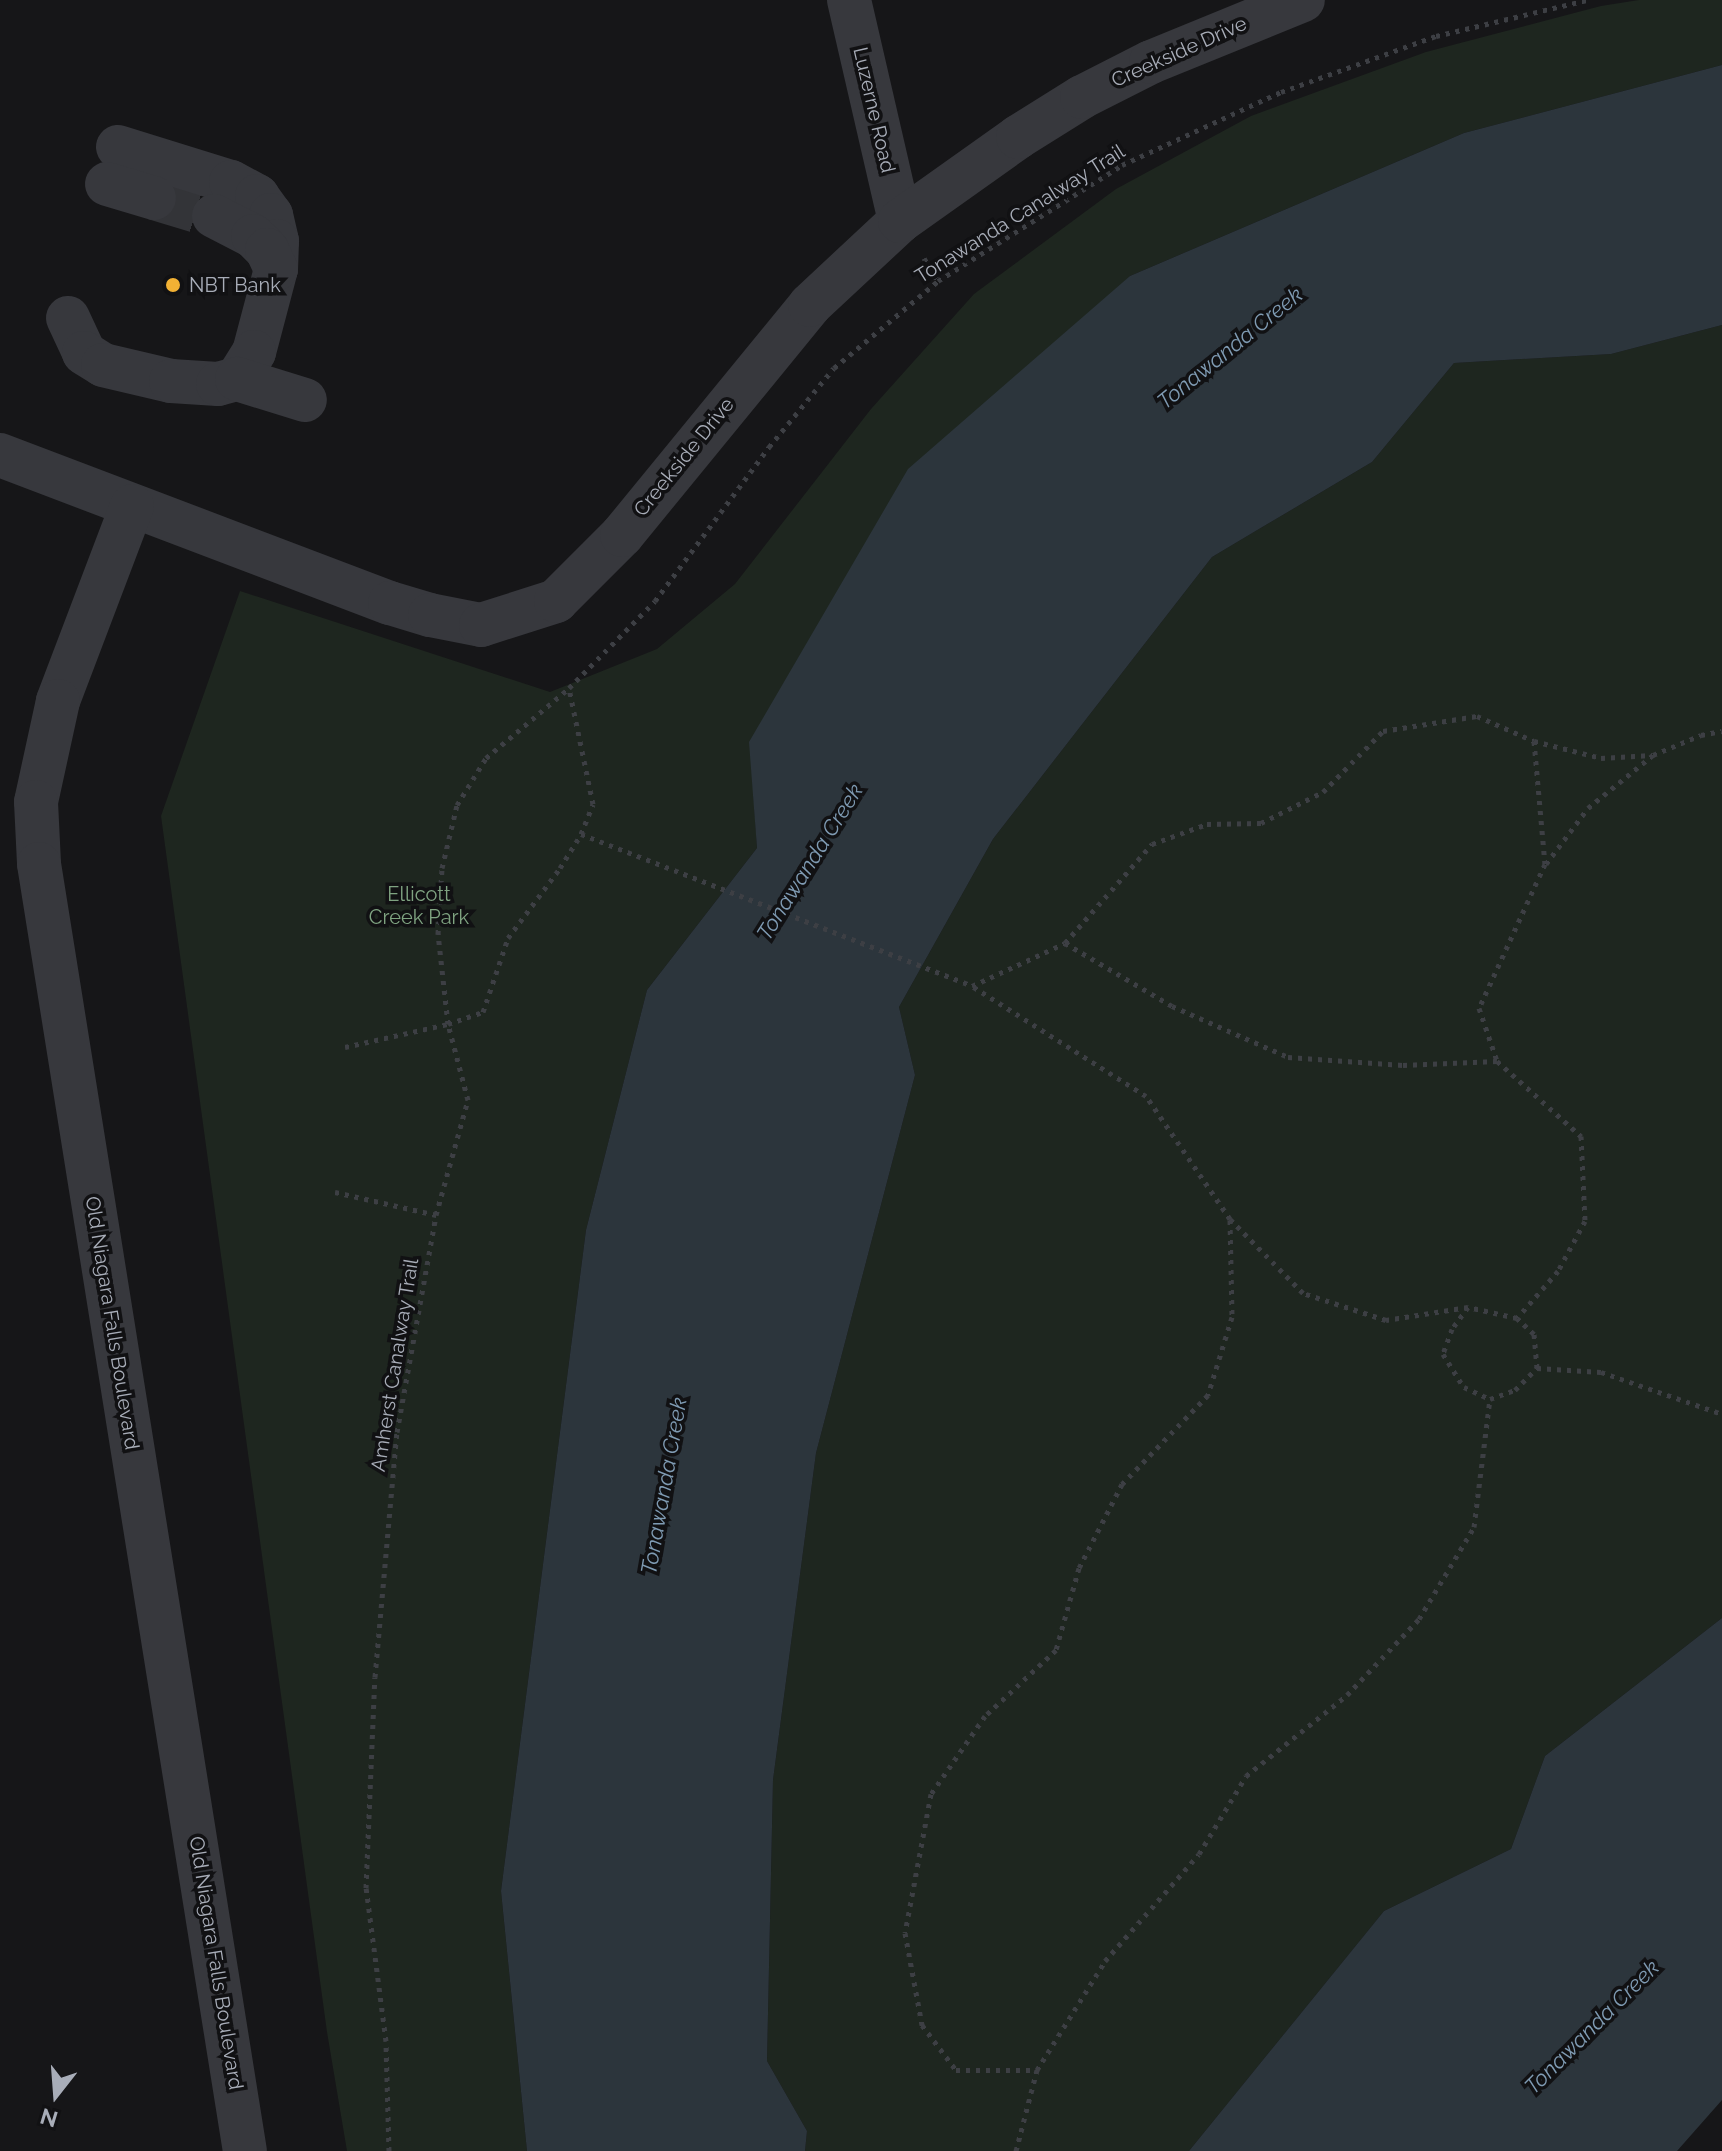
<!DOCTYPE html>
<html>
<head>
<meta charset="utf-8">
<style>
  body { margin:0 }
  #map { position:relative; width:1722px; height:2151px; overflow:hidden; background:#161618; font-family:Raleway,sans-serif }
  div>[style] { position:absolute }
  .green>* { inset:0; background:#1e261f }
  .water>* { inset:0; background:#2c353c }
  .minor-tunnel>* { height:44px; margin-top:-22px; transform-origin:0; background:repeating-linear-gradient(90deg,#333438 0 44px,transparent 0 66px) }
  .path>* { height:5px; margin-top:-2.5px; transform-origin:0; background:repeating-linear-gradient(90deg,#3d3f44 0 4px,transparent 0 10px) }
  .minor>* { height:44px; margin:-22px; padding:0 22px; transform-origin:22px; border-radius:22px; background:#37383d }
  .dots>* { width:22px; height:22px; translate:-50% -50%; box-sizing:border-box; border:4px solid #111113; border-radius:50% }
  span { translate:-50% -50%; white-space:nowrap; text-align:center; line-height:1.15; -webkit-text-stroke:7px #111113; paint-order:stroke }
  .street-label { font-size:20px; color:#a8adb8 }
  .poi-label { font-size:20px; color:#a8adb8 }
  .left { translate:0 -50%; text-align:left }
  .park-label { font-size:20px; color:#7fa381 }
  .water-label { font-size:22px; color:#7f9bb3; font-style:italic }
  .north { position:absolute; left:16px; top:2055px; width:80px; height:80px; -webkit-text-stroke:6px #111113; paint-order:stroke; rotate:197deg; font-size:22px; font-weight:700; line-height:32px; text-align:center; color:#a8adb8 }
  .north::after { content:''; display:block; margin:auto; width:28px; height:36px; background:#a8adb8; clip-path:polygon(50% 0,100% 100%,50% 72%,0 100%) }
</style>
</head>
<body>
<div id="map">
  <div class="green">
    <div style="clip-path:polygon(1639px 0,1722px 0,1722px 65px,1464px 133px,1130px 276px,750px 742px,757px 848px,647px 990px,586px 1230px,501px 1891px,527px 2151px,347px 2151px,327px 2032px,161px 816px,240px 591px,550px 692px,657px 649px,735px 584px,871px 409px,974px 294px,1116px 189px,1251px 116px,1426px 52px,1601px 6px)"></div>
    <div style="clip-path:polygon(1722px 325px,1722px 1618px,1545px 1756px,1511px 1849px,1384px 1911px,1189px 2151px,805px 2151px,807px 2131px,767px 2061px,773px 1780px,816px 1453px,915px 1075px,899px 1007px,993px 839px,1212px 557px,1372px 462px,1454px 363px,1611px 354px)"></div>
  </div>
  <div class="water">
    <div style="clip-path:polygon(1722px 65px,1722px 325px,1611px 354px,1454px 363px,1372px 462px,1212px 557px,993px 839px,899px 1007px,915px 1075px,816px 1453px,773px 1780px,767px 2061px,807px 2131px,805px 2151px,527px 2151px,501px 1891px,586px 1230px,647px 990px,757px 848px,749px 742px,908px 469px,1130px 276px,1464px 133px)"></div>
    <div style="clip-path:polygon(1722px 1618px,1722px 2100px,1677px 2151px,1189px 2151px,1384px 1911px,1511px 1849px,1545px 1756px)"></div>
  </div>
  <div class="minor-tunnel">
    <div style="left:154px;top:198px;width:63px;rotate:16.7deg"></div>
  </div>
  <div class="path">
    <div style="left:924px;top:258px;width:27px;rotate:59deg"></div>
    <div style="left:1477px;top:716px;width:62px;rotate:23.7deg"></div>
    <div style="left:1534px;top:741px;width:123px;rotate:84.9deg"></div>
    <div style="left:1545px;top:864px;width:158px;rotate:114.6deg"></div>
    <div style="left:1479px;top:1008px;width:56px;rotate:71.2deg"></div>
    <div style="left:1497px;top:1061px;width:113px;rotate:41.8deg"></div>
    <div style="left:1581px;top:1136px;width:85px;rotate:87.3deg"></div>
    <div style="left:1585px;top:1221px;width:57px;rotate:118.4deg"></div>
    <div style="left:1558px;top:1271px;width:62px;rotate:131.1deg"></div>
    <div style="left:1517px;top:1318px;width:50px;rotate:-167.3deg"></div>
    <div style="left:1468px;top:1307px;width:83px;rotate:171deg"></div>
    <div style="left:1386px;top:1320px;width:87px;rotate:-162deg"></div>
    <div style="left:1303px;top:1293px;width:104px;rotate:-134.6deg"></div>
    <div style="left:1230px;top:1219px;width:149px;rotate:-124.3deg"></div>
    <div style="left:1146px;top:1096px;width:206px;rotate:-147.7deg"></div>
    <div style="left:972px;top:986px;width:102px;rotate:-24.8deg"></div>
    <div style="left:1065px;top:943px;width:132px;rotate:-48.7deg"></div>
    <div style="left:1152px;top:844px;width:59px;rotate:-20deg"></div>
    <div style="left:1207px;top:824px;width:54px;rotate:-1.1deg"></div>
    <div style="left:1261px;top:823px;width:69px;rotate:-26.6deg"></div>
    <div style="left:1323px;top:792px;width:86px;rotate:-45.5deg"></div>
    <div style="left:1383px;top:731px;width:95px;rotate:-9.1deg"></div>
    <div style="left:1534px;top:741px;width:69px;rotate:14.2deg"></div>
    <div style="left:1601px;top:758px;width:51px;rotate:-3.4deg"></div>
    <div style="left:581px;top:834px;width:420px;rotate:21.2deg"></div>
    <div style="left:1546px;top:864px;width:70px;rotate:-53.1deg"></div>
    <div style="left:1588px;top:808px;width:84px;rotate:-39.2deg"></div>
    <div style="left:1653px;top:755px;width:52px;rotate:-22.6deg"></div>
    <div style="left:1701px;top:735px;width:21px;rotate:-11deg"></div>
    <div style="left:1065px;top:943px;width:124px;rotate:30.5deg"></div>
    <div style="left:1172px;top:1006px;width:127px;rotate:23.7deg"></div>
    <div style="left:1288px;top:1057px;width:115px;rotate:4deg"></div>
    <div style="left:1403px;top:1065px;width:94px;rotate:-2.4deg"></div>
    <div style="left:345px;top:1047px;width:106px;rotate:-12.6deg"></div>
    <div style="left:448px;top:1024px;width:37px;rotate:-19deg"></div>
    <div style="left:483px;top:1012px;width:78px;rotate:-71.3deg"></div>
    <div style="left:508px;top:938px;width:87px;rotate:-53.4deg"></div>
    <div style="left:560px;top:868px;width:40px;rotate:-58deg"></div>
    <div style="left:581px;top:834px;width:32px;rotate:-68deg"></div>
    <div style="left:593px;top:804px;width:118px;rotate:-101.7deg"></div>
    <div style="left:335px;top:1192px;width:104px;rotate:12.8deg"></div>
    <div style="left:1230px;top:1220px;width:97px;rotate:88.8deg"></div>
    <div style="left:1232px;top:1317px;width:82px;rotate:107.1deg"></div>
    <div style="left:1208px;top:1395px;width:124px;rotate:134deg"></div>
    <div style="left:1122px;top:1484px;width:94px;rotate:117.1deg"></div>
    <div style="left:1079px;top:1568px;width:85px;rotate:105.7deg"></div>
    <div style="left:1056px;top:1650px;width:97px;rotate:137.1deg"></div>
    <div style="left:985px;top:1716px;width:95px;rotate:124.7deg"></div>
    <div style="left:931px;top:1794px;width:141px;rotate:100.6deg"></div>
    <div style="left:905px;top:1933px;width:94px;rotate:79.5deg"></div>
    <div style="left:922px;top:2025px;width:56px;rotate:52.9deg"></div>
    <div style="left:956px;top:2070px;width:81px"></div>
    <div style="left:1037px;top:2070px;width:128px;rotate:-58deg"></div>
    <div style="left:1105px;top:1961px;width:142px;rotate:-48.7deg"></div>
    <div style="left:1199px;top:1854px;width:91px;rotate:-58.9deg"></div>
    <div style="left:1246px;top:1776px;width:129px;rotate:-38.7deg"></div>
    <div style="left:1347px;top:1695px;width:105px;rotate:-46.5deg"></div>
    <div style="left:1419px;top:1619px;width:107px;rotate:-59.1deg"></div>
    <div style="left:1474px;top:1527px;width:129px;rotate:-82.9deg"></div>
    <div style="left:1468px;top:1307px;width:27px;rotate:126deg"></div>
    <div style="left:1452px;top:1329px;width:27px;rotate:110deg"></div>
    <div style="left:1443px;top:1354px;width:39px;rotate:58deg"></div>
    <div style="left:1464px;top:1387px;width:29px;rotate:25deg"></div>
    <div style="left:1490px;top:1399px;width:27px;rotate:-20deg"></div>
    <div style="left:1515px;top:1390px;width:31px;rotate:-45deg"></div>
    <div style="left:1537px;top:1368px;width:34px;rotate:-95deg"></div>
    <div style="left:1534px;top:1334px;width:23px;rotate:-137deg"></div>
    <div style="left:1537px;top:1368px;width:64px;rotate:3.6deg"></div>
    <div style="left:1601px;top:1372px;width:128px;rotate:19.1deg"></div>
    <div style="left:389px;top:2151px;width:110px;rotate:-91.6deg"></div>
    <div style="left:386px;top:2041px;width:154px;rotate:-97.4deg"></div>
    <div style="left:366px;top:1888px;width:211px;rotate:-87.6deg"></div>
    <div style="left:375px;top:1677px;width:246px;rotate:-84.9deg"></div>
    <div style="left:397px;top:1432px;width:220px;rotate:-79.8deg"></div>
    <div style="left:436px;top:1215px;width:119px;rotate:-74.5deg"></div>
    <div style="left:468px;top:1100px;width:79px;rotate:-104.7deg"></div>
    <div style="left:448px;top:1024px;width:91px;rotate:-96.3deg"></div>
    <div style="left:438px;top:934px;width:66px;rotate:-86.5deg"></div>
    <div style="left:442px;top:868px;width:65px;rotate:-76.6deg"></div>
    <div style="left:457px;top:805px;width:55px;rotate:-58.3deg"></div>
    <div style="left:486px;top:758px;width:109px;rotate:-40.1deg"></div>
    <div style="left:569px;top:688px;width:122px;rotate:-45.3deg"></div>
    <div style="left:655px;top:601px;width:192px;rotate:-53.5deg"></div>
    <div style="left:769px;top:447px;width:102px;rotate:-50.6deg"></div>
    <div style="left:834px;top:368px;width:136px;rotate:-39.9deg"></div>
    <div style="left:938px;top:281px;width:218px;rotate:-32.2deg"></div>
    <div style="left:1122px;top:165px;width:175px;rotate:-24.7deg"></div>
    <div style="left:1281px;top:92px;width:165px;rotate:-19.9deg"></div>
    <div style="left:1436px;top:36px;width:155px;rotate:-13.4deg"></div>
    <div style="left:1016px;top:2151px;width:84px;rotate:-75.5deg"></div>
  </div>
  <div class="minor">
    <div style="left:849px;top:0;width:227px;rotate:77deg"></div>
    <div style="left:118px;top:147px;width:118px;rotate:17.2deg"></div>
    <div style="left:231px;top:182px;width:30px;rotate:28deg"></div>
    <div style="left:257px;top:196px;width:24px;rotate:54deg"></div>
    <div style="left:271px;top:215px;width:27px;rotate:77deg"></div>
    <div style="left:277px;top:241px;width:28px;rotate:92deg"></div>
    <div style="left:276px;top:269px;width:86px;rotate:104.8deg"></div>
    <div style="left:254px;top:352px;width:32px;rotate:122deg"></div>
    <div style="left:107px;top:184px;width:49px;rotate:16.6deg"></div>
    <div style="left:214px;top:216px;width:44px;rotate:27.1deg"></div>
    <div style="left:253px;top:236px;width:20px;rotate:45deg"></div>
    <div style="left:267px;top:250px;width:21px;rotate:65deg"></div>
    <div style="left:68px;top:318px;width:38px;rotate:65deg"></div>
    <div style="left:84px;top:353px;width:22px;rotate:32deg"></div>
    <div style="left:103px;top:365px;width:70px;rotate:13.2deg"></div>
    <div style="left:171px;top:381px;width:47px;rotate:3.7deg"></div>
    <div style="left:218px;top:384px;width:20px;rotate:-15deg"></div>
    <div style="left:237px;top:379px;width:71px;rotate:17.2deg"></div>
    <div style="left:0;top:455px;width:417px;rotate:20.8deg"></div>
    <div style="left:390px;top:603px;width:42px;rotate:16.7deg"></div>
    <div style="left:430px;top:615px;width:52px;rotate:11.1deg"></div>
    <div style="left:481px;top:625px;width:79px;rotate:-17.7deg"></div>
    <div style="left:556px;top:601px;width:93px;rotate:-45deg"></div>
    <div style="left:622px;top:535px;width:297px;rotate:-50.7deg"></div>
    <div style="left:810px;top:305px;width:123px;rotate:-43deg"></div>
    <div style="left:900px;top:221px;width:145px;rotate:-35.4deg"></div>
    <div style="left:1018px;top:137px;width:75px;rotate:-32deg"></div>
    <div style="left:1082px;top:97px;width:77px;rotate:-26.9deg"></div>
    <div style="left:1151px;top:62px;width:164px;rotate:-22.2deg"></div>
    <div style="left:132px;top:506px;width:209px;rotate:110.8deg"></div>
    <div style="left:58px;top:701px;width:103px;rotate:102.3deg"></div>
    <div style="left:36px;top:802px;width:62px;rotate:87.2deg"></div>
    <div style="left:39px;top:864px;width:1303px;rotate:80.91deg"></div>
  </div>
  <div class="dots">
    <div style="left:173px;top:285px;background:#f2b134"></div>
  </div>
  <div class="street-label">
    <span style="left:1179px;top:52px;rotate:-24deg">Creekside Drive</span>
    <span style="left:874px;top:110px;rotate:77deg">Luzerne Road</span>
    <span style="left:1020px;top:214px;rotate:-32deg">Tonawanda Canalway Trail</span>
    <span style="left:684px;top:457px;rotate:-51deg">Creekside Drive</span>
    <span style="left:112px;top:1323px;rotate:81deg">Old Niagara Falls Boulevard</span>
    <span style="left:395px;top:1365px;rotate:-81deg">Amherst Canalway Trail</span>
    <span style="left:216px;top:1963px;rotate:81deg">Old Niagara Falls Boulevard</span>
  </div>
  <div class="poi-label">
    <span class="left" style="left:189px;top:285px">NBT Bank</span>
  </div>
  <div class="park-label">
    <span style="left:419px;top:906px">Ellicott<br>Creek Park</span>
  </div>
  <div class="water-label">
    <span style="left:1230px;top:348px;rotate:-39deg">Tonawanda Creek</span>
    <span style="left:810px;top:862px;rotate:-58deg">Tonawanda Creek</span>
    <span style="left:664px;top:1486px;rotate:-80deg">Tonawanda Creek</span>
    <span style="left:1592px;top:2027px;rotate:-45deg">Tonawanda Creek</span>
  </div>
  <div class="north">N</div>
</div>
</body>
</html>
